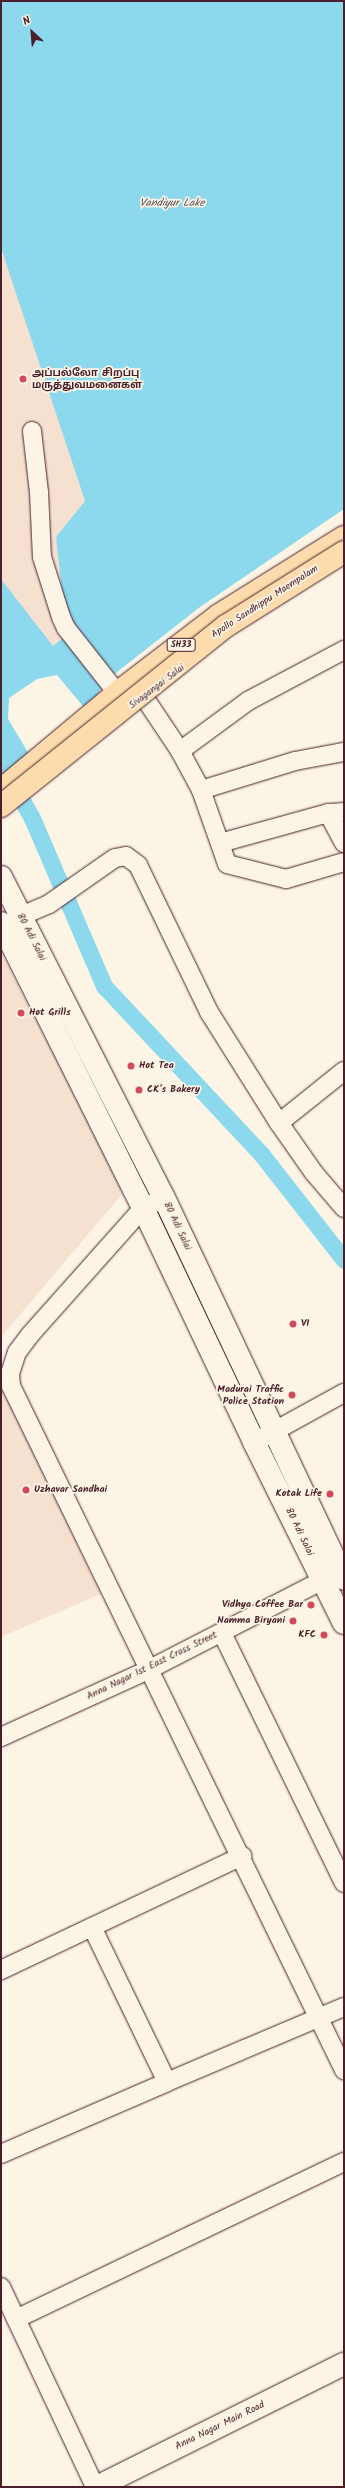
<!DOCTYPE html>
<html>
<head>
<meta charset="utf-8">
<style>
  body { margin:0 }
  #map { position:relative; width:345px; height:2488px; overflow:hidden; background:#fcf5e5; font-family:Kalam,"Noto Sans Tamil",sans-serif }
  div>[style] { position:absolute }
  .built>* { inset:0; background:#f6e1d0 }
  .water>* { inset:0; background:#8cd8ec }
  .canal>* { height:17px; margin:-8.5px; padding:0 8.5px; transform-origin:8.5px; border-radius:8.5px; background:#8cd8ec }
  .roads { filter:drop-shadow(0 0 1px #4a1f2b) drop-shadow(0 0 1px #4a1f2b) }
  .street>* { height:18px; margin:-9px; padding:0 9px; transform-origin:9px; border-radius:9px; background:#fcf5e5 }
  .secondary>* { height:22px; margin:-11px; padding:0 11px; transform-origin:11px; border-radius:11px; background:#fcf5e5 }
  .primary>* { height:22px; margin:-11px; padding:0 11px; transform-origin:11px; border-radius:11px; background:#fedbac }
  .bridges { filter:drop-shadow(0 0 1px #4a1f2b) drop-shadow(0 0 1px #4a1f2b) }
  .primary-bridge>* { height:22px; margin:-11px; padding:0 11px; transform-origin:11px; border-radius:11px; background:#fedbac }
  .dots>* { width:11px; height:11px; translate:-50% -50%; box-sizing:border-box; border:2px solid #fcf5e5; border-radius:50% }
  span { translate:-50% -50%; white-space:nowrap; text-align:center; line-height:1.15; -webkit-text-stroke:3.5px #fcf5e5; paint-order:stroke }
  .shield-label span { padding:1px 3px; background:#fcf5e5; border:1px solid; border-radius:3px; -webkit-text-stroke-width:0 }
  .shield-label { font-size:9px; color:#4a1f2b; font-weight:700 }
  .poi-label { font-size:10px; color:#4a1f2b; font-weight:700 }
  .left { translate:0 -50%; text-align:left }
  .right { translate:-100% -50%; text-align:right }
  .street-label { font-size:10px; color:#4a1f2b }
  .water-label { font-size:11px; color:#5a4d5b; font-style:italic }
  .frame { position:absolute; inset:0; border:2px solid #4a1f2b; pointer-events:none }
  .north { position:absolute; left:12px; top:12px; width:40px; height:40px; -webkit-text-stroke:3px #fcf5e5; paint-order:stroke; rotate:334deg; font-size:11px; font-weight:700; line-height:16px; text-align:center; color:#4a1f2b }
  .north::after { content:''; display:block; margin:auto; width:14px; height:18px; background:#4a1f2b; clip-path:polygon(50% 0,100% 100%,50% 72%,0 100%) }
</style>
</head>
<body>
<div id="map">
  <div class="built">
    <div style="clip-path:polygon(4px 256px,85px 502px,56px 537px,75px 628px,53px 647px,1px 579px,1px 257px)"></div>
    <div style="clip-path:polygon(1px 952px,124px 1192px,1px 1337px)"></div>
    <div style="clip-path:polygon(1px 1387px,101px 1594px,1px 1637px)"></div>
  </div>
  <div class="water">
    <div style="clip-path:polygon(1px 1px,344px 1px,344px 509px,200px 607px,117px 672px,101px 689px,87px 711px,57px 675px,37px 679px,9px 698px,8px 719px,41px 774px,1px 802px,1px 579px,53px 646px,75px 628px,67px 618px,62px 593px,56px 537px,85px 501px,1px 248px)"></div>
  </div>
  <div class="canal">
    <div style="left:1px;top:775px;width:25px;rotate:47deg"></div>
    <div style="left:18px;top:793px;width:29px;rotate:61deg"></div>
    <div style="left:32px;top:818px;width:183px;rotate:66.8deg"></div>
    <div style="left:104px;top:986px;width:231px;rotate:46.9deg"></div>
    <div style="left:262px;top:1155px;width:133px;rotate:52deg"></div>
  </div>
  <div class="roads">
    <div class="street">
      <div style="left:32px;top:431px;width:61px;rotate:83.5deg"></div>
      <div style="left:39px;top:492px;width:65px;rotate:87.4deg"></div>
      <div style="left:42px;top:557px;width:63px;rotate:72.4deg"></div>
      <div style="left:61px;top:617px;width:12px;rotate:66deg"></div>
      <div style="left:66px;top:628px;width:95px;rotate:51.8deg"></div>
      <div style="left:144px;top:697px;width:65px;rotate:56.3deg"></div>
      <div style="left:180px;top:751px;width:44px;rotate:61.7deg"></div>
      <div style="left:201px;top:790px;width:78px;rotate:70.6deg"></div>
      <div style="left:227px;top:864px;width:61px;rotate:14.3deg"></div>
      <div style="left:286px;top:879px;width:60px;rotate:-16.3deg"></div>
      <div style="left:180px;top:751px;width:84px;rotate:-36.3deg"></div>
      <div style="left:248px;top:701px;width:109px;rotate:-28deg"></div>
      <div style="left:201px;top:790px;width:98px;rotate:-17.1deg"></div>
      <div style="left:295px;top:761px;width:50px;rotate:-10.4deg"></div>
      <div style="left:344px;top:812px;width:16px;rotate:176deg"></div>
      <div style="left:328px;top:813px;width:34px;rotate:62deg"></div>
      <div style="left:220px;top:843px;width:112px;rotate:-15.5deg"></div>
      <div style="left:21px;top:916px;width:30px;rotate:-23deg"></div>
      <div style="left:49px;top:904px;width:80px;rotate:-34.9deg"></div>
      <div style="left:115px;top:858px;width:11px;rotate:-10deg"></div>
      <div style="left:126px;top:856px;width:15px;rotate:37deg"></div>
      <div style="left:138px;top:865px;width:163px;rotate:64.2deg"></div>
      <div style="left:209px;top:1012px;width:131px;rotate:57.8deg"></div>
      <div style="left:279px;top:1123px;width:61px;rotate:55deg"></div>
      <div style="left:314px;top:1173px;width:46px;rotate:49.4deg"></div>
      <div style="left:279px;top:1123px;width:83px;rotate:-38.7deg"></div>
      <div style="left:154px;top:1203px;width:12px;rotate:156deg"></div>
      <div style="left:143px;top:1208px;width:170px;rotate:131.7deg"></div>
      <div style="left:30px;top:1335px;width:21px;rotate:127deg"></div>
      <div style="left:17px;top:1352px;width:22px;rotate:108deg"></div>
      <div style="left:10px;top:1373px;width:13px;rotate:86deg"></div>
      <div style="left:11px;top:1386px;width:761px;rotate:64.04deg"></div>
      <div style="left:262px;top:1438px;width:94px;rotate:-28.8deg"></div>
      <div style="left:222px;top:1633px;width:278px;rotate:64deg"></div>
      <div style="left:1px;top:1737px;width:162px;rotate:-24.5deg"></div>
      <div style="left:148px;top:1670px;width:210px;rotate:-27.2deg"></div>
      <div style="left:1px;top:1970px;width:267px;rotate:-25.3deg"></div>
      <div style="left:167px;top:2082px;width:192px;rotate:-23deg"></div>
      <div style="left:1px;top:2154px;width:181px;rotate:-23.4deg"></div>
      <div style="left:167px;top:2082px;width:172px;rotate:-115.8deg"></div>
      <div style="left:1px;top:2287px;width:221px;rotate:64.8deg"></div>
      <div style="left:16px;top:2319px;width:364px;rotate:-25.6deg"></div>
    </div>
    <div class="secondary">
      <div style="left:1px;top:877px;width:360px;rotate:63.1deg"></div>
      <div style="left:164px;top:1198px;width:421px;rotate:64.7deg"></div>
      <div style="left:1px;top:923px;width:318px;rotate:63.5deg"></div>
      <div style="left:143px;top:1208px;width:259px;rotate:64.6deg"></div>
      <div style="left:254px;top:1442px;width:202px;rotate:63.6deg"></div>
      <div style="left:97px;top:2487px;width:276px;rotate:-26.5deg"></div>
    </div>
    <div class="primary">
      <div style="left:1px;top:790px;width:151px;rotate:-39.9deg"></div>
      <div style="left:117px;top:693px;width:128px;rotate:-37.4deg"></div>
      <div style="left:219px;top:615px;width:147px;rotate:-32deg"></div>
    </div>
  </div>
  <div class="bridges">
    <div class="primary-bridge">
      <div style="left:1px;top:806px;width:288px;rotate:-38.7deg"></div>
      <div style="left:226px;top:626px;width:139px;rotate:-32.1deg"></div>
    </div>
  </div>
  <div class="dots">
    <div style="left:23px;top:379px;background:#d1495b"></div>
    <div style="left:21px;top:1013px;background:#d1495b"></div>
    <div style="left:131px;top:1066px;background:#d1495b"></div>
    <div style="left:139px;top:1090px;background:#d1495b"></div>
    <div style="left:293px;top:1324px;background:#d1495b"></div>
    <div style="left:292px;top:1395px;background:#d1495b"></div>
    <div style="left:26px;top:1490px;background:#d1495b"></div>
    <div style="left:330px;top:1494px;background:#d1495b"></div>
    <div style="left:311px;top:1605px;background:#d1495b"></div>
    <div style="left:293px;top:1621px;background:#d1495b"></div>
    <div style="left:324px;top:1635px;background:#d1495b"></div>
  </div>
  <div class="shield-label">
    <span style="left:181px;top:645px">SH33</span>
  </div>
  <div class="poi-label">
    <span class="left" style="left:32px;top:379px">அப்பல்லோ சிறப்பு<br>மருத்துவமனைகள்</span>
    <span class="left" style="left:29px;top:1013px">Hot Grills</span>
    <span class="left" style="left:139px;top:1066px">Hot Tea</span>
    <span class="left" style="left:147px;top:1090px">CK's Bakery</span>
    <span class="left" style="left:301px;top:1324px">VI</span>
    <span class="right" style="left:284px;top:1395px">Madurai Traffic<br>Police Station</span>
    <span class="left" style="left:34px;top:1490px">Uzhavar Sandhai</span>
    <span class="right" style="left:322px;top:1494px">Kotak Life</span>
    <span class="right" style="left:303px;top:1605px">Vidhya Coffee Bar</span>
    <span class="right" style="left:285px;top:1621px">Namma Biryani</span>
    <span class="right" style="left:316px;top:1635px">KFC</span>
  </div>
  <div class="street-label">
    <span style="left:265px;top:602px;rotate:-33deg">Apollo Sandhippu Maempalam</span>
    <span style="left:157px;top:687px;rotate:-37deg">Sivagangai Salai</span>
    <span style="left:31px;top:937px;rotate:63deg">80 Adi Salai</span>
    <span style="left:177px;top:1226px;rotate:65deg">80 Adi Salai</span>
    <span style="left:299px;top:1532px;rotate:64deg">80 Adi Salai</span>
    <span style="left:152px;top:1666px;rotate:-26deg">Anna Nagar 1st East Cross Street</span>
    <span style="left:220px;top:2426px;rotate:-26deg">Anna Nagar Main Road</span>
  </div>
  <div class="water-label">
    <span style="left:172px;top:203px">Vandiyur Lake</span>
  </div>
  <div class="frame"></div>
  <div class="north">N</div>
</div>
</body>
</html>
